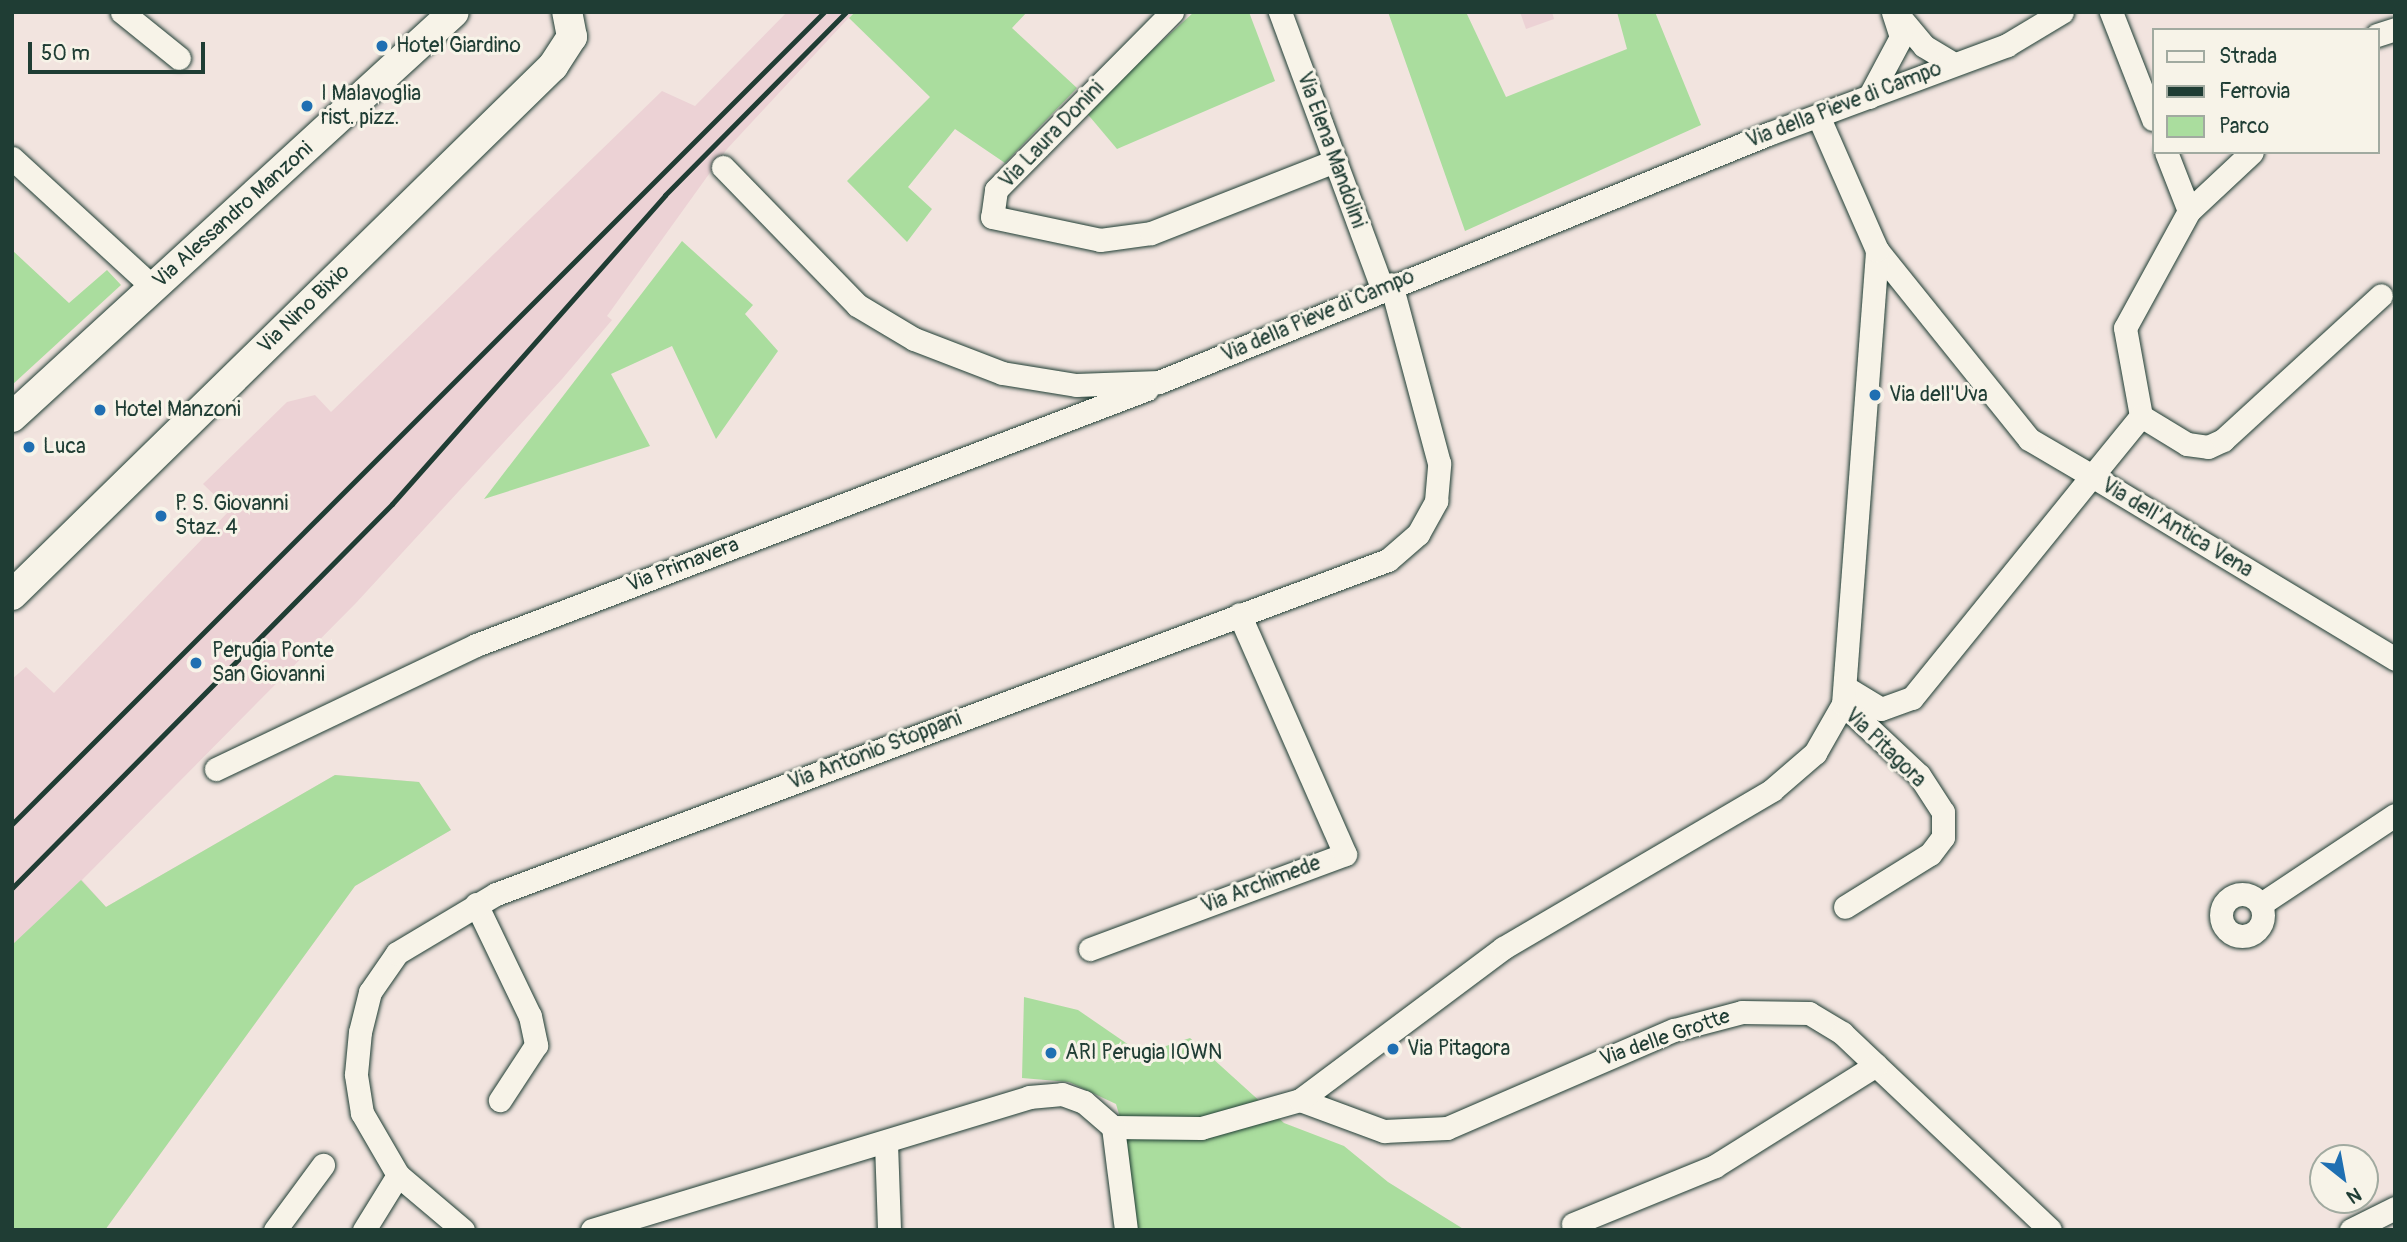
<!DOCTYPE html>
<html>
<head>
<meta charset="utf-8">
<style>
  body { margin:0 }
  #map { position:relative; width:2407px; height:1242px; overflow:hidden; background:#f2e4df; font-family:Pangolin,sans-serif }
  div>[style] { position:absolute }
  .built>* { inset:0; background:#ecd2d5 }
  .green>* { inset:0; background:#aadd9e }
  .roads { filter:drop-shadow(0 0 2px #1f3d34) drop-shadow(0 0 2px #1f3d34) }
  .minor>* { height:23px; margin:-11.5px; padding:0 11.5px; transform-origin:11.5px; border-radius:11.5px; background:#f7f3e8 }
  .minor>.ring { margin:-11.5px; padding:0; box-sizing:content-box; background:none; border:23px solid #f7f3e8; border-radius:50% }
  .major>* { height:30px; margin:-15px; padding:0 15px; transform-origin:15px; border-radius:15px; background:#f7f3e8 }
  .rail>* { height:5px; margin:-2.5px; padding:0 2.5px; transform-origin:2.5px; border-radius:2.5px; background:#1f3d34 }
  .dots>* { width:19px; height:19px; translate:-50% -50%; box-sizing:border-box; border:4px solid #f7f3e8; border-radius:50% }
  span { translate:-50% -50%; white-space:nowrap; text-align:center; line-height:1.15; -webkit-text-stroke:6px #f7f3e8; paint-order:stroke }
  .poi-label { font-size:21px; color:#1f3d34 }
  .left { translate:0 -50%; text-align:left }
  .street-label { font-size:21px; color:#1f3d34 }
  .frame { position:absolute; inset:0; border:14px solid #1f3d34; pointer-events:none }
  .legend { position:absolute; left:2152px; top:28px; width:228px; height:126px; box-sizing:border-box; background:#f7f3e8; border:2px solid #a1aaa0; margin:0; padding:9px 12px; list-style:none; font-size:21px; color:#1f3d34 }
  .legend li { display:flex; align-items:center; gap:14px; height:35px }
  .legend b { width:35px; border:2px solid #a1aaa0 }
  .north { position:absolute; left:2309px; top:1144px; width:70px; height:70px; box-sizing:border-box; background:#f7f3e8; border:2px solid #a1aaa0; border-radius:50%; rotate:149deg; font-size:19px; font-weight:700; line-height:28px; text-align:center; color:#1f3d34 }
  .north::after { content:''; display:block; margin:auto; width:24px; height:32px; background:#1f6fb2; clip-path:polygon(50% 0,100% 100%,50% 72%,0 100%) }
  .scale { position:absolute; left:28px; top:42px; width:177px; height:32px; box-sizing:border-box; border:4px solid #1f3d34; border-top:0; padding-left:9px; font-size:21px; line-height:24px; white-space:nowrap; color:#1f3d34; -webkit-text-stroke:5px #f7f3e8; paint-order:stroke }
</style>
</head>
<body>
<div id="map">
  <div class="built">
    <div style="clip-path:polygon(787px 12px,854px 12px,727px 149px,607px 316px,612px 320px,562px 379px,356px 603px,82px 880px,106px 907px,335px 775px,419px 782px,451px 830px,355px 886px,105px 1230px,12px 1230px,12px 679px,26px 667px,54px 693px,230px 510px,203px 484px,287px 402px,315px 395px,331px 412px,662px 91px,695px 106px)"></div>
    <div style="clip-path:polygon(1520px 12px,1552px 12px,1554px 19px,1526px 29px)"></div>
  </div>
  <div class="green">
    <div style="clip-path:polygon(855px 12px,1027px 12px,1012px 28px,1077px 88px,1005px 163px,955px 129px,908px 187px,932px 209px,907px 242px,847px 181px,930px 97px,849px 18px)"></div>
    <div style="clip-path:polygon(1194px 12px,1249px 12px,1275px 81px,1117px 149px,1085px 111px)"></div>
    <div style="clip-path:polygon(1388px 12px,1466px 12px,1506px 97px,1627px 49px,1617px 12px,1655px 12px,1701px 125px,1465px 231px)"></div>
    <div style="clip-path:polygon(682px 241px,753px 305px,745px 314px,778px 351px,716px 439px,672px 346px,611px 374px,650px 446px,484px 499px)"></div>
    <div style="clip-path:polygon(12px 250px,69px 303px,107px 270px,121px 285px,12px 385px)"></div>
    <div style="clip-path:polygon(335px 775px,419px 782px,451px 830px,355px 886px,105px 1230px,12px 1230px,12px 945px,81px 880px,106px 907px)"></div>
    <div style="clip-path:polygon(1024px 997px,1078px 1010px,1142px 1054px,1190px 1038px,1284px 1123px,1344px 1146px,1388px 1182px,1465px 1230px,1130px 1230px,1126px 1138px,1116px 1104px,1069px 1082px,1022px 1078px)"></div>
  </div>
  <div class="roads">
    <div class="minor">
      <div style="left:122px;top:12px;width:73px;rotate:38.9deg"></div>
      <div style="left:1172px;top:12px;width:250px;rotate:134.7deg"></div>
      <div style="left:996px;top:190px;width:27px;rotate:98deg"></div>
      <div style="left:992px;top:217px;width:110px;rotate:12deg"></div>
      <div style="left:1100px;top:240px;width:51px;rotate:-7.8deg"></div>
      <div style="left:1151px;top:233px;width:198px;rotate:-21.4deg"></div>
      <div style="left:1280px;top:12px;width:294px;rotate:69.7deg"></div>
      <div style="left:2111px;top:12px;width:115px;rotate:68.6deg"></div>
      <div style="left:1898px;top:15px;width:40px;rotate:50deg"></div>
      <div style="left:1924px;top:46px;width:33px;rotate:31deg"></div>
      <div style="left:2377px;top:35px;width:19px;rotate:-18deg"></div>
      <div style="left:1869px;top:97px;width:68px;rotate:-61.9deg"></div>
      <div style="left:1901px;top:37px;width:26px;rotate:-108deg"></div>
      <div style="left:2166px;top:152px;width:63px;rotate:68.7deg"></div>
      <div style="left:2189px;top:211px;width:133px;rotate:118.7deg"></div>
      <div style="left:2125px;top:328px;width:89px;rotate:79.7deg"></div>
      <div style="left:2141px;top:416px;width:77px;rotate:129.2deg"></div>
      <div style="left:2092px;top:476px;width:354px;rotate:31.1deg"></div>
      <div style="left:12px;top:158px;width:193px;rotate:42.5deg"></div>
      <div style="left:723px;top:167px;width:192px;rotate:45.8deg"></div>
      <div style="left:857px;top:305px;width:66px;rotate:30.8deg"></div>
      <div style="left:914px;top:339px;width:94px;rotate:21.1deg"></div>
      <div style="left:1002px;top:373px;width:75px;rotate:9.2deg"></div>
      <div style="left:1076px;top:385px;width:83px;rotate:-2.1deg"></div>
      <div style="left:1159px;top:382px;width:658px;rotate:-22.16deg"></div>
      <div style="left:1768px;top:134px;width:255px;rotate:-20.4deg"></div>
      <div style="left:2007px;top:45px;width:64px;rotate:-31deg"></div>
      <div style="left:2189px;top:211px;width:86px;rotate:-43.1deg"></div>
      <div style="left:2141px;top:416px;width:54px;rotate:31.3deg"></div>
      <div style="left:2187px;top:444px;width:21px;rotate:8deg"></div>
      <div style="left:2208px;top:447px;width:17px;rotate:-25deg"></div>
      <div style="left:2223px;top:440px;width:214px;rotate:-42.5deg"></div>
      <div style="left:1845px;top:687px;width:42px;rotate:31.4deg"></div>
      <div style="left:1881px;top:709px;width:33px;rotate:-20deg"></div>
      <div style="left:1912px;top:698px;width:286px;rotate:-51deg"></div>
      <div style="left:2092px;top:476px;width:73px;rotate:-149.6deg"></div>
      <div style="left:2029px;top:439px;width:243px;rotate:-128.8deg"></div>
      <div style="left:1843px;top:704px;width:104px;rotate:43.1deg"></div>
      <div style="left:1919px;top:775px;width:44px;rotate:57deg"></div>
      <div style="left:1943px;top:812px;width:25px;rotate:90deg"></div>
      <div style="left:1943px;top:837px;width:21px;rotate:127deg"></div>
      <div style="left:1930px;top:854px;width:100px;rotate:148.1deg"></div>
      <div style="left:216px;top:769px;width:288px;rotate:-25.5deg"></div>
      <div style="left:476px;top:645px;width:718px;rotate:-20.88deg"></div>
      <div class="ring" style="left:2221px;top:894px;width:19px;height:19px"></div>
      <div style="left:476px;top:904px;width:124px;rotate:64.3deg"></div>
      <div style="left:530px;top:1016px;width:30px;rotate:78deg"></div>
      <div style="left:536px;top:1045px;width:66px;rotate:123.2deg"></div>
      <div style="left:2261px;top:904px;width:161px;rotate:-33.6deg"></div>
      <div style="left:1090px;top:949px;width:272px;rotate:-20.4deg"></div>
      <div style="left:1345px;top:854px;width:262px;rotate:-113.8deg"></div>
      <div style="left:1300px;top:1100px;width:90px;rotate:20.3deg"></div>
      <div style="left:1384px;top:1131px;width:63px;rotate:-2.7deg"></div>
      <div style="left:1447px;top:1128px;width:247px;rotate:-23.4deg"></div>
      <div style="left:1674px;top:1030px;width:70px;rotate:-14.8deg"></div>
      <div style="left:1742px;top:1012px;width:67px;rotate:0.9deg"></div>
      <div style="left:1809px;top:1013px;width:39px;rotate:31deg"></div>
      <div style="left:1842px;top:1033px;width:286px;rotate:43.4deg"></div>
      <div style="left:1113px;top:1127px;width:88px;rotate:0.7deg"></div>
      <div style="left:1201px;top:1128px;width:103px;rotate:-15.8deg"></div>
      <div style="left:1300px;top:1100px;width:254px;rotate:-36.8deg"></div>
      <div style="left:1503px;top:948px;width:312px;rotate:-30.4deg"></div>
      <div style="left:1772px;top:790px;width:57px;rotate:-40.7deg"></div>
      <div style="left:1815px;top:753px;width:56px;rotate:-60.3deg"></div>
      <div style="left:1843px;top:704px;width:455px;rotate:-85.7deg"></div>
      <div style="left:1877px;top:250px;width:144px;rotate:-113.7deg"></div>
      <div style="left:1113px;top:1127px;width:104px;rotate:82.8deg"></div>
      <div style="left:886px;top:1143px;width:87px;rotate:88deg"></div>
      <div style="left:1573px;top:1224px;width:153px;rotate:-22.2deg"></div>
      <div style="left:1715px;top:1166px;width:190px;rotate:-32.1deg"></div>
      <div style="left:275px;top:1230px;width:81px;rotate:-53.6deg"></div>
      <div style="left:364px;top:1230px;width:65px;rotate:-58.3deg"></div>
      <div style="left:463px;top:1230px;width:85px;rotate:-139.8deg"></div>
      <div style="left:398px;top:1175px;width:72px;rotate:-120.1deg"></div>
      <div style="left:362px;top:1113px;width:39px;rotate:-99deg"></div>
      <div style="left:356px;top:1074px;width:42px;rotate:-84.6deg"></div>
      <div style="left:360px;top:1032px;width:41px;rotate:-76deg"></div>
      <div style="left:370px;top:992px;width:47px;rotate:-55.3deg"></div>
      <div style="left:397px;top:953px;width:115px;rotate:-30.8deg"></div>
      <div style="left:496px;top:894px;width:952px;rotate:-20.53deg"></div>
      <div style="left:1388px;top:560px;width:40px;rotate:-41deg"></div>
      <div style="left:1418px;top:534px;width:38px;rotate:-61deg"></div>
      <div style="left:1436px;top:501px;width:38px;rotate:-85deg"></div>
      <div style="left:1439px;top:463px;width:185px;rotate:-105deg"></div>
      <div style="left:592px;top:1230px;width:457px;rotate:-16.9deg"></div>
      <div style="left:1029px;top:1097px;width:33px;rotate:-5deg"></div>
      <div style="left:1062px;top:1094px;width:23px;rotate:20deg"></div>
      <div style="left:1084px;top:1102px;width:38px;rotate:41deg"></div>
      <div style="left:2351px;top:1230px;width:49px;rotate:-26.6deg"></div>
    </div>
    <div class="major">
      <div style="left:12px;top:417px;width:599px;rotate:-42.5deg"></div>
      <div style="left:12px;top:595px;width:757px;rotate:-44.36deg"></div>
      <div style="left:553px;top:66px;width:35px;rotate:-57deg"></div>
      <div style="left:572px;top:37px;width:25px;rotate:-101deg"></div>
    </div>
  </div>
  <div class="rail">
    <div style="left:12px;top:824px;width:1148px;rotate:-45deg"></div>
    <div style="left:12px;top:888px;width:540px;rotate:-45.3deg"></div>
    <div style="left:392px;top:504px;width:412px;rotate:-48.5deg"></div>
    <div style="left:665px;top:195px;width:257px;rotate:-45.3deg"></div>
  </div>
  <div class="dots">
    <div style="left:382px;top:46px;background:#1f6fb2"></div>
    <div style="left:307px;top:106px;background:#1f6fb2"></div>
    <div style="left:1875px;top:395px;background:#1f6fb2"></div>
    <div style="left:100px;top:410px;background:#1f6fb2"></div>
    <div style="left:29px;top:447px;background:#1f6fb2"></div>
    <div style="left:161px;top:516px;background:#1f6fb2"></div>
    <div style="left:196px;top:663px;background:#1f6fb2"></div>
    <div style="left:1393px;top:1049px;background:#1f6fb2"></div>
    <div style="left:1051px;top:1053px;background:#1f6fb2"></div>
  </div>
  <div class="poi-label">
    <span class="left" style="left:396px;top:46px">Hotel Giardino</span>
    <span class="left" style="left:321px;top:106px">I Malavoglia<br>rist. pizz.</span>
    <span class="left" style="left:1889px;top:395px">Via dell'Uva</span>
    <span class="left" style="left:114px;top:410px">Hotel Manzoni</span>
    <span class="left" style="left:43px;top:447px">Luca</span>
    <span class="left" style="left:175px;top:516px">P. S. Giovanni<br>Staz. 4</span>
    <span class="left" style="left:212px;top:663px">Perugia Ponte<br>San Giovanni</span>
    <span class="left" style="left:1407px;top:1049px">Via Pitagora</span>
    <span class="left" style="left:1065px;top:1053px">ARI Perugia I0WN</span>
  </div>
  <div class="street-label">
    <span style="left:1844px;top:105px;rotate:-21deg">Via della Pieve di Campo</span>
    <span style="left:1052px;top:135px;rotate:-46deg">Via Laura Donini</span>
    <span style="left:1331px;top:150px;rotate:70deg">Via Elena Mandolini</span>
    <span style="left:233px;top:215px;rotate:-42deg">Via Alessandro Manzoni</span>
    <span style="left:304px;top:309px;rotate:-44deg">Via Nino Bixio</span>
    <span style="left:1318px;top:316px;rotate:-23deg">Via della Pieve di Campo</span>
    <span style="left:2177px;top:528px;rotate:31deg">Via dell'Antica Vena</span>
    <span style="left:683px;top:565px;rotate:-21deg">Via Primavera</span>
    <span style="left:1885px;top:748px;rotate:44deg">Via Pitagora</span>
    <span style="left:875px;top:751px;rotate:-21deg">Via Antonio Stoppani</span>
    <span style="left:1261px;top:885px;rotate:-21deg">Via Archimede</span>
    <span style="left:1665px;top:1038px;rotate:-19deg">Via delle Grotte</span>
  </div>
  <div class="frame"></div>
  <ul class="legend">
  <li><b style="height:9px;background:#f7f3e8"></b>Strada</li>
  <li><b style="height:9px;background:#1f3d34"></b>Ferrovia</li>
  <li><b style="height:19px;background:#aadd9e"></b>Parco</li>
  </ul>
  <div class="north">N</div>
  <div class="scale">50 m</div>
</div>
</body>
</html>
